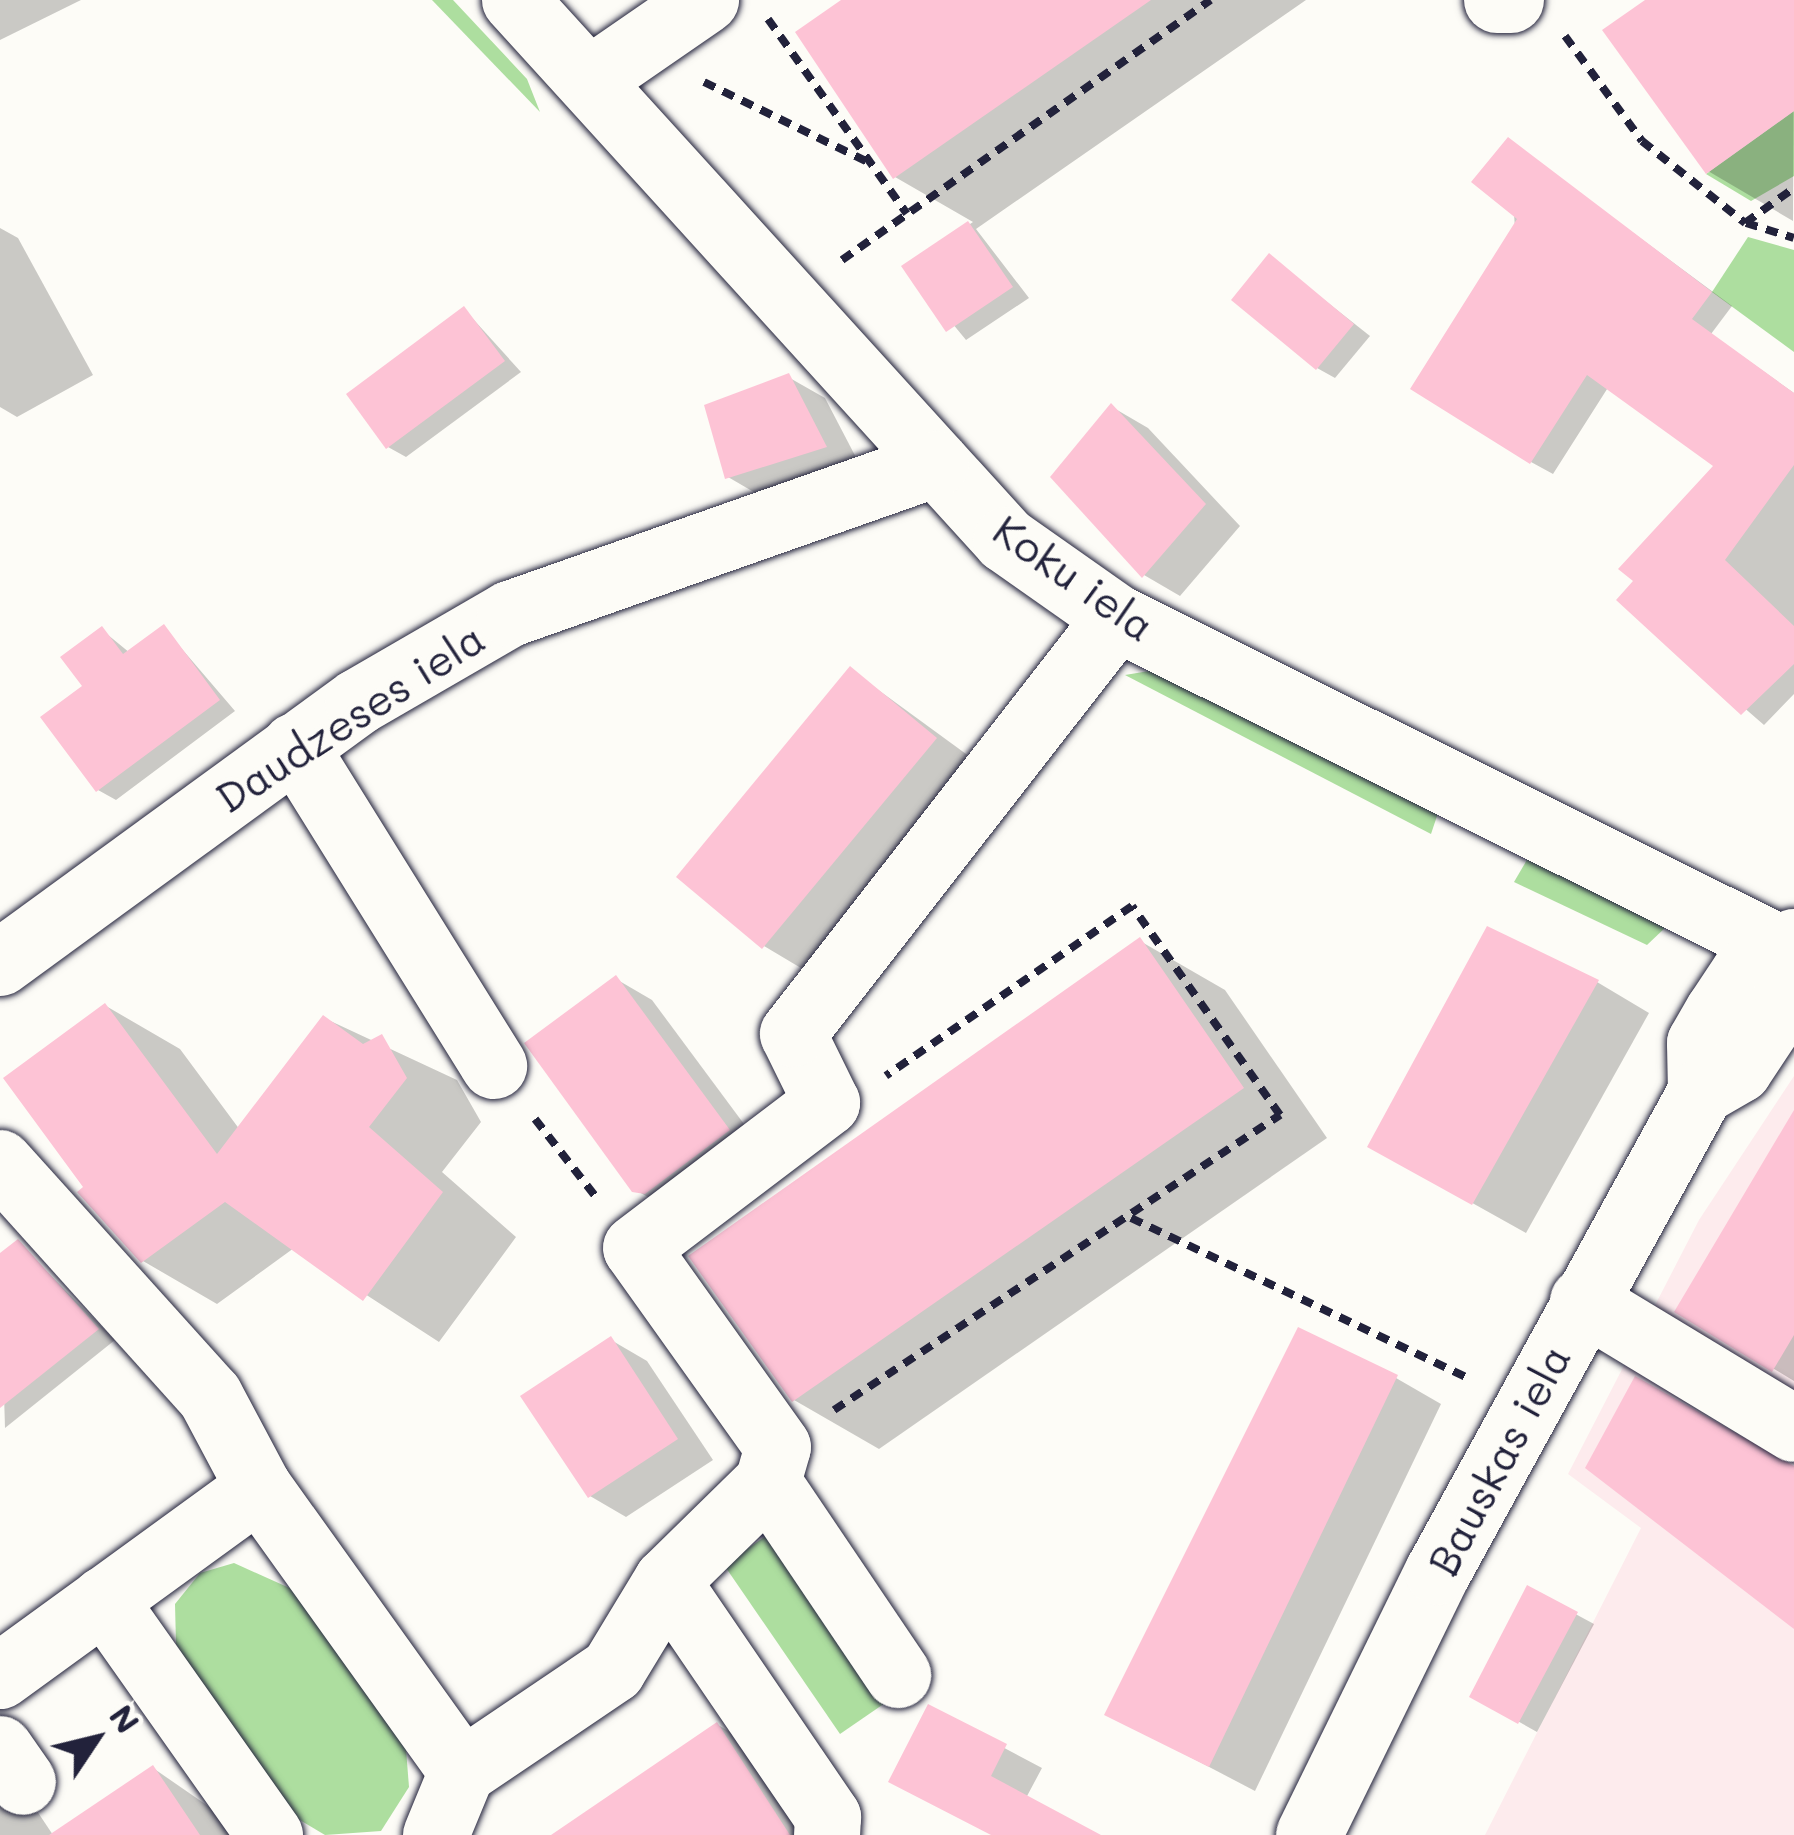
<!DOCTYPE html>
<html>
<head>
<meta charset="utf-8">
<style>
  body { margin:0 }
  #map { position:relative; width:1794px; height:1835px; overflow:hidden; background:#fdfcf7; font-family:Mali,sans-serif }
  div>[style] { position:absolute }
  .built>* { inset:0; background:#fdebed }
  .green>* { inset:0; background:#adde9f }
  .shadow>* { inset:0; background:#0003 }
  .building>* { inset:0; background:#fdc3d5 }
  .path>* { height:8px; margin-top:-4px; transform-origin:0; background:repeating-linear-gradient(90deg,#22223b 0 12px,transparent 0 21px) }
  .roads { filter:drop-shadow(0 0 3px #22223b) drop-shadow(0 0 3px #22223b) }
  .minor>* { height:66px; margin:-33px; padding:0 33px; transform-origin:33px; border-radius:33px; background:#fdfcf7 }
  span { translate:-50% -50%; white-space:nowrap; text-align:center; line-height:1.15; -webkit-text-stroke:9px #fdfcf7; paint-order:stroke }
  .street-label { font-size:42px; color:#22223b }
  .north { position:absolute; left:36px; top:1679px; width:120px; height:120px; -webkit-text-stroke:9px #fdfcf7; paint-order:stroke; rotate:55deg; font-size:33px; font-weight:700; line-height:48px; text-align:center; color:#22223b }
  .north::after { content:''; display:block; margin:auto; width:42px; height:54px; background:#22223b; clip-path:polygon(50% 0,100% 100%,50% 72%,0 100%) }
</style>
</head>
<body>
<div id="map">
  <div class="built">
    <div style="clip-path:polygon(1794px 1076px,1794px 1835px,1485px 1835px,1641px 1528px,1568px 1474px,1699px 1220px)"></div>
  </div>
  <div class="green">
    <div style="clip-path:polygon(432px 0,453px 0,527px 79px,540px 112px)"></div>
    <div style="clip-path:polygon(1794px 111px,1794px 176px,1751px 201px,1706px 174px)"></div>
    <div style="clip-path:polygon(1748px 237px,1794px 250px,1794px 352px,1712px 292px)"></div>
    <div style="clip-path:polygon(1167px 668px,1438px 813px,1431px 834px,1125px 675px)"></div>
    <div style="clip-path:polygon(1528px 858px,1667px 926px,1647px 945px,1514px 882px)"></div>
    <div style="clip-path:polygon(773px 1531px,888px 1701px,840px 1734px,724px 1565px)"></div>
    <div style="clip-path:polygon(234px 1563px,294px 1590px,405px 1737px,409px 1787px,381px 1831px,325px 1835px,288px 1813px,176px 1644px,175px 1604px,200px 1573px)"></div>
  </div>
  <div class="shadow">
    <div style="clip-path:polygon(0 0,81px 0,0 40px)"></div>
    <div style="clip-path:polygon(846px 0,1306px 0,976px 229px,1029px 298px,966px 340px,906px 267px,973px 222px,895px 177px)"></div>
    <div style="clip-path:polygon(1650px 0,1794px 0,1793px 221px,1708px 171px)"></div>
    <div style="clip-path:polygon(1509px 141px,1732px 306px,1711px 334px,1794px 393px,1794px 694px,1764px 725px,1620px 600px,1718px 465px,1609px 386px,1553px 474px,1531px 462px)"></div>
    <div style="clip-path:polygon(0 228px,18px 238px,93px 375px,17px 417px,0 407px)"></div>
    <div style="clip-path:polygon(1270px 257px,1370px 336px,1335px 378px,1317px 368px)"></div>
    <div style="clip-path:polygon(464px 309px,521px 372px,406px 457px,388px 447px)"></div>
    <div style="clip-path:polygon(788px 377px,825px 398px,861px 467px,764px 498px,728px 477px)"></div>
    <div style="clip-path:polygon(1112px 407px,1148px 428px,1240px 526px,1180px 596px,1144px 575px)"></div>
    <div style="clip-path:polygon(164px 628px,235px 711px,116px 800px,98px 790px,86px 687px,102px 630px,130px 653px)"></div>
    <div style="clip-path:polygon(851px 670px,988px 770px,816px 977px,764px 946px)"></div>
    <div style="clip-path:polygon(1140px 941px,1225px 990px,1327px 1138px,879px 1449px,794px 1400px)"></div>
    <div style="clip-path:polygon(616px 979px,652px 1000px,764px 1151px,672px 1211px,634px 1189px)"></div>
    <div style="clip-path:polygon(1597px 982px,1649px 1013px,1526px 1233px,1424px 1176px)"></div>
    <div style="clip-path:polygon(106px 1006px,180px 1049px,240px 1130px,324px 1018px,457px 1080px,481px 1122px,442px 1172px,516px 1237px,439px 1342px,294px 1248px,217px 1304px,143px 1261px,88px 1187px)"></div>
    <div style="clip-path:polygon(1794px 1117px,1794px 1381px,1678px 1311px)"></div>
    <div style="clip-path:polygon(18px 1243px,115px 1340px,5px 1428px,0 1257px)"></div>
    <div style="clip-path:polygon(611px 1340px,647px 1361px,713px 1460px,626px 1517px,590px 1496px)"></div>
    <div style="clip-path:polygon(1396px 1378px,1441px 1404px,1255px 1791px,1108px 1714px)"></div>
    <div style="clip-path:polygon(1529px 1589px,1594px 1624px,1537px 1732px,1473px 1696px)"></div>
    <div style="clip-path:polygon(929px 1708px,1042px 1768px,1026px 1798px,1094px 1835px,993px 1835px)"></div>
    <div style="clip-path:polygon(718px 1725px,803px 1774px,844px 1835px,574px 1835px)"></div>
    <div style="clip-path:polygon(153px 1768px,250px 1835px,54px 1835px)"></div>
    <div style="clip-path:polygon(0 1790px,37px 1811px,53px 1835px,0 1835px)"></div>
  </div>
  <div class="building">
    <div style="clip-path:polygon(841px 0,1151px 0,893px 179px,795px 32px)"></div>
    <div style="clip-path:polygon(1645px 0,1794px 0,1794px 111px,1706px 174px,1602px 30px)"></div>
    <div style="clip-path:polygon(1508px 137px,1712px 292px,1692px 319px,1794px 393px,1794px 465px,1725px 560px,1794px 626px,1794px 664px,1741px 715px,1616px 600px,1633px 581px,1618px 569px,1713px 466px,1587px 375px,1530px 464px,1410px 389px,1517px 219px,1471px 182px)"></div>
    <div style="clip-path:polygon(968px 221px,1013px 287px,946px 332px,901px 266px)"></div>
    <div style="clip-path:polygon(1269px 253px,1354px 324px,1316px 370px,1231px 300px)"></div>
    <div style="clip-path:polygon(464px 306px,505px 361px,386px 449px,346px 394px)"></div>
    <div style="clip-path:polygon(789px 373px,827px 447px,725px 479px,704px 405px)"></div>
    <div style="clip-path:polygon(1111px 403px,1206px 504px,1142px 578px,1050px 477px)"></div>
    <div style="clip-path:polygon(164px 624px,220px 700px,96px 792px,40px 717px,82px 686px,60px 657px,102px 626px,123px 654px)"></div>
    <div style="clip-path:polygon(850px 666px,937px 738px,762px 949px,676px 877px)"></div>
    <div style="clip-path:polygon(1487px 926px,1599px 980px,1472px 1205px,1367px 1147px)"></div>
    <div style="clip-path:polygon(1140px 937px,1244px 1088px,792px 1402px,688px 1256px)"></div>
    <div style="clip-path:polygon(616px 975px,730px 1130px,645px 1194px,632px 1192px,524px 1043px)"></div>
    <div style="clip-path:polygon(105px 1003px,217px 1154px,323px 1015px,363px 1044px,382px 1034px,407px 1078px,369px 1127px,443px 1192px,363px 1301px,225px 1202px,141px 1263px,77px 1192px,83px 1187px,3px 1078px)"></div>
    <div style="clip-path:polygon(1794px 1110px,1794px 1335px,1772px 1372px,1674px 1312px)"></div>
    <div style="clip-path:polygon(18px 1239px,99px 1329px,0 1408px,0 1253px)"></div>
    <div style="clip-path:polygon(1298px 1327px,1398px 1375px,1209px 1767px,1104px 1715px)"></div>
    <div style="clip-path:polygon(611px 1336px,678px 1439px,588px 1498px,520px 1396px)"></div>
    <div style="clip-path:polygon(1635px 1376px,1794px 1466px,1794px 1629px,1585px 1468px)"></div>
    <div style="clip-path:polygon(1527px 1585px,1578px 1612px,1518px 1724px,1469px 1697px)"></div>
    <div style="clip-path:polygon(928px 1704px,1007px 1744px,991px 1776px,1101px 1835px,991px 1835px,888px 1782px)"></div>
    <div style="clip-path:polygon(717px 1722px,790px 1835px,551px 1835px)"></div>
    <div style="clip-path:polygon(153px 1765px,200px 1835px,49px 1835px)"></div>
  </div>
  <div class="path">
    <div style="left:768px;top:19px;width:239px;rotate:54.5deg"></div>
    <div style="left:1565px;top:36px;width:130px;rotate:53.7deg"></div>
    <div style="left:1642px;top:141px;width:132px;rotate:38.5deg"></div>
    <div style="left:1745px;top:223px;width:60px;rotate:-35.5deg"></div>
    <div style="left:704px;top:82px;width:182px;rotate:26deg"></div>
    <div style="left:1746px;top:223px;width:50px;rotate:17.4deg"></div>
    <div style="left:842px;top:260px;width:451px;rotate:-35.2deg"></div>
    <div style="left:535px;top:1119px;width:99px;rotate:52deg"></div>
    <div style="left:1131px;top:1218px;width:375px;rotate:25.4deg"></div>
    <div style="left:834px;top:1410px;width:535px;rotate:-33.48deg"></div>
    <div style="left:1280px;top:1115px;width:256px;rotate:-125.3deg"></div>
    <div style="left:1132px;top:906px;width:299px;rotate:145.4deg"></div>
  </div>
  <div class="roads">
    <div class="minor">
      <div style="left:515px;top:0;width:730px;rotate:47.72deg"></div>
      <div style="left:1006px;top:540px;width:136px;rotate:35.1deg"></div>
      <div style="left:1117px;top:618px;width:749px;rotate:26.5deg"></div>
      <div style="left:1497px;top:0;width:14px"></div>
      <div style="left:590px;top:80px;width:141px;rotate:-34.6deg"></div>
      <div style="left:295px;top:746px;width:377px;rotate:58.1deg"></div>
      <div style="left:0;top:963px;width:443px;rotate:-36.1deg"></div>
      <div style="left:358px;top:702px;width:176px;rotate:-30.1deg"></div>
      <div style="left:510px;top:614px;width:452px;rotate:-19.4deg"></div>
      <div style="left:1701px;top:1092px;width:49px;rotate:-91.2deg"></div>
      <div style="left:1700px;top:1043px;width:36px;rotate:-60deg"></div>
      <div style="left:1718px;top:1012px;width:47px;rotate:-56.3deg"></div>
      <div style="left:1744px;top:973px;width:59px;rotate:-31.8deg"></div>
      <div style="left:0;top:1163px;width:314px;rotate:48deg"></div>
      <div style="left:210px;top:1396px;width:104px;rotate:62deg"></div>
      <div style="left:259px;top:1488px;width:320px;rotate:144deg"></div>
      <div style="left:1583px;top:1301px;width:247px;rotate:31.2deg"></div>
      <div style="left:768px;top:1482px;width:233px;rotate:56deg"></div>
      <div style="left:259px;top:1488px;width:349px;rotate:54.4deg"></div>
      <div style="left:462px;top:1772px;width:182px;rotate:-34deg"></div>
      <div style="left:613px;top:1670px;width:104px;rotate:-58.8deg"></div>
      <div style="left:667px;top:1581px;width:141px;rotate:-44.4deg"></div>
      <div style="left:768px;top:1482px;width:36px;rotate:-74deg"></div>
      <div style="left:778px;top:1447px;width:244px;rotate:-125.5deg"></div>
      <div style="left:636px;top:1248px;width:240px;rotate:-37.2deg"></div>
      <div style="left:827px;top:1103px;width:77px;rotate:-116.2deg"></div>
      <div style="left:793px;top:1034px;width:527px;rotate:-52.09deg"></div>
      <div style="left:667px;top:1581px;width:286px;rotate:55.7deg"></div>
      <div style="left:828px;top:1817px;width:18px;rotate:93deg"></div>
      <div style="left:104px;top:1600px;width:288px;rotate:54.8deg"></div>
      <div style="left:0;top:1749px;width:40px;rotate:55.1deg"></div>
      <div style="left:436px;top:1835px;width:68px;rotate:-67.6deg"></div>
      <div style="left:1309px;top:1835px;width:293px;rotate:-63.9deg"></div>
      <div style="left:1438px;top:1572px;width:547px;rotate:-61.28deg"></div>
      <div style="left:1701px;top:1092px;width:44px;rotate:-30.1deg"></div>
      <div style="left:1739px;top:1070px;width:89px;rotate:-56.5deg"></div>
      <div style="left:1788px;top:996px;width:44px;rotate:-91.3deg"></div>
    </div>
  </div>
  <div class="street-label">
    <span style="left:1074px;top:578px;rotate:35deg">Koku iela</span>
    <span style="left:350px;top:718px;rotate:-33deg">Daudzeses iela</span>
    <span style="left:1499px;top:1460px;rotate:-62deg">Bauskas iela</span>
  </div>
  <div class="north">N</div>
</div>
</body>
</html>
